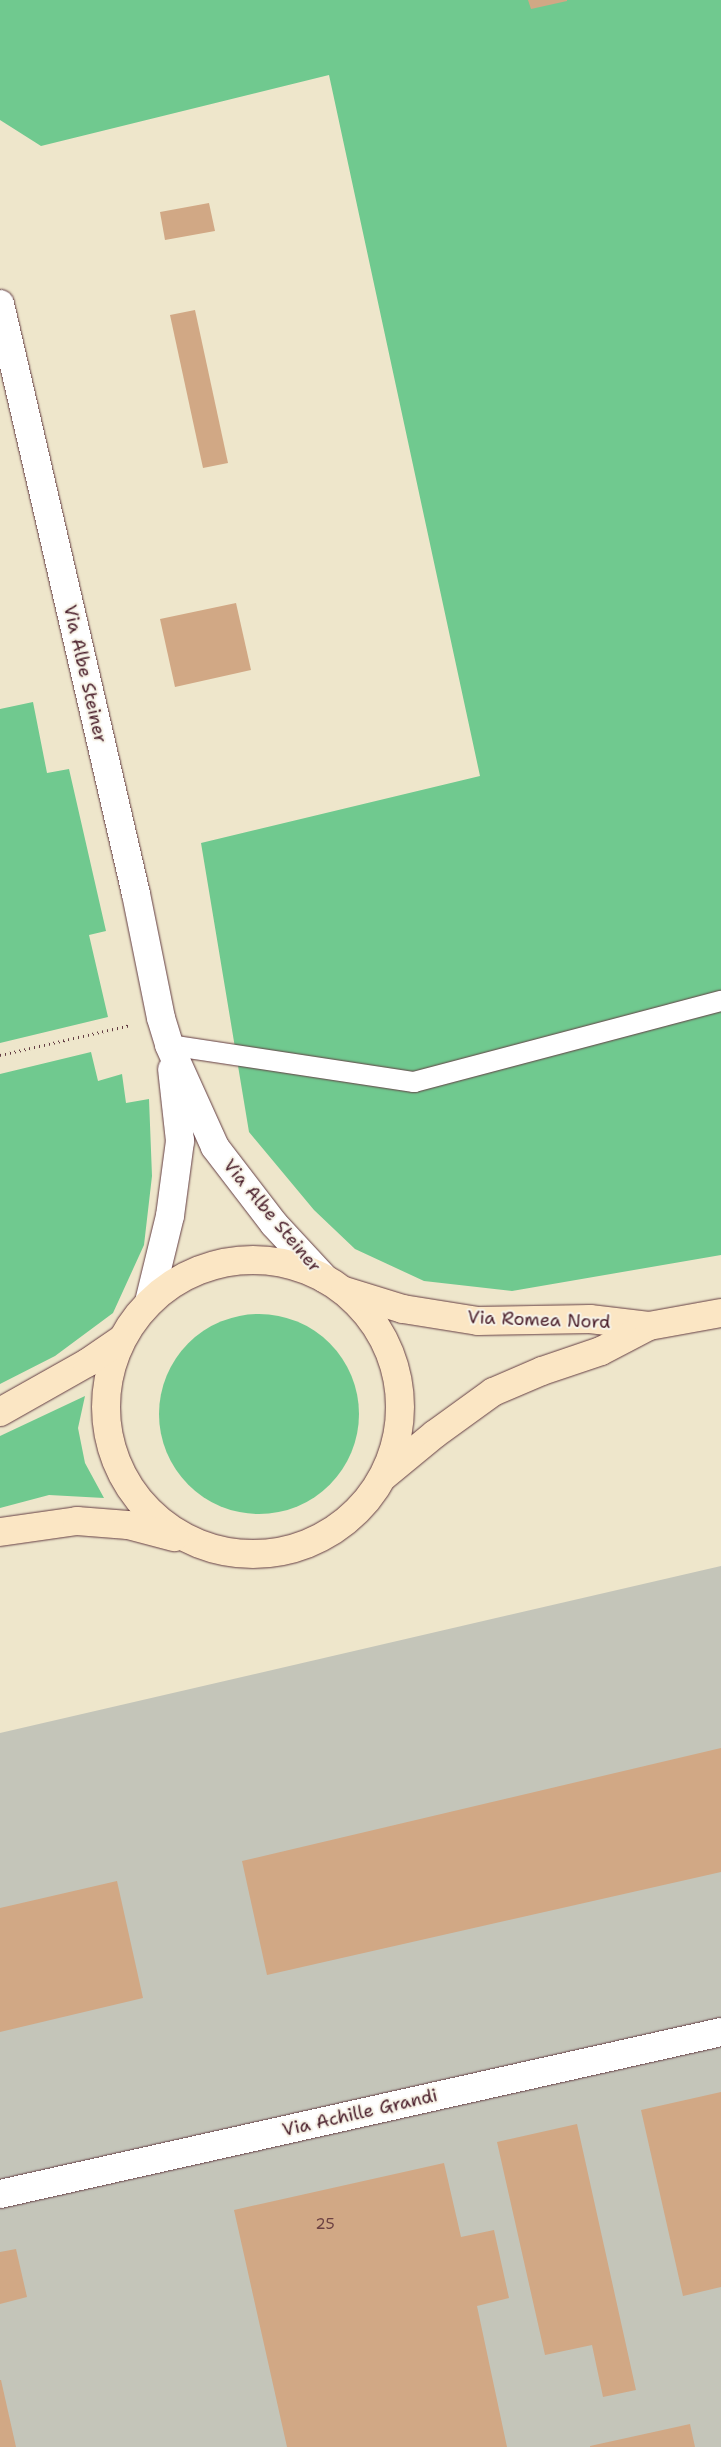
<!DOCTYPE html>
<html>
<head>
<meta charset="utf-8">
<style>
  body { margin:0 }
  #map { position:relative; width:721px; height:2447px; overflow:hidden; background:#eee6cb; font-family:"Shantell Sans",sans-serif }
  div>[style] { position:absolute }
  .industrial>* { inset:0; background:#c4c5b9 }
  .green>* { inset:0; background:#70c98f }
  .round { border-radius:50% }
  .building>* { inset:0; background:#d1a885 }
  .path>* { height:3px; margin-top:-1.5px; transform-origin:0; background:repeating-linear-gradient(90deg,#633d43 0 1px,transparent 0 5px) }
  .roads { filter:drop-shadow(0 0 1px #633d43) drop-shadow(0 0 1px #633d43) }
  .lane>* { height:20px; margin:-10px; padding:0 10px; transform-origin:10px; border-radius:10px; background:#fff }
  .street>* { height:28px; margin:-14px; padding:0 14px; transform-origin:14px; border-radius:14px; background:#fff }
  .secondary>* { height:28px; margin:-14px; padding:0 14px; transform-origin:14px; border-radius:14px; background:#fbe6c4 }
  .secondary>.ring { margin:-14px; padding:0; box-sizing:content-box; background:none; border:28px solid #fbe6c4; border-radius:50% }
  span { translate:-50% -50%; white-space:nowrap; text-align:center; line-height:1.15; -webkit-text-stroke:4px #f7f3e8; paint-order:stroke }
  .number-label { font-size:15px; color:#6c4142 }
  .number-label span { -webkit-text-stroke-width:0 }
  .street-label { font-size:18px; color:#4a1f2b }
</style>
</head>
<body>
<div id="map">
  <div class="industrial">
    <div style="clip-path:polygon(721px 1566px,721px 2447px,0 2447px,0 1733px)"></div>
  </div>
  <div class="green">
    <div style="clip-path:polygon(0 0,721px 0,721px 1255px,512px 1291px,424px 1281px,355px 1249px,314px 1210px,249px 1132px,201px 843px,480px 776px,329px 75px,41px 146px,0 120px)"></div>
    <div style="clip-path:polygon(33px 702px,47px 773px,69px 769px,106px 931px,89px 935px,108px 1017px,0 1043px,0 709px)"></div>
    <div style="clip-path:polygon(91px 1052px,98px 1081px,122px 1074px,126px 1103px,149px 1099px,152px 1176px,144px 1245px,113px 1313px,55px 1356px,0 1384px,0 1074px)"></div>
    <div class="round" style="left:159px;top:1314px;width:200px;height:200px"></div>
    <div style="clip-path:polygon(85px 1396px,78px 1428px,85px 1463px,104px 1498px,49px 1495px,0 1508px,0 1436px)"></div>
  </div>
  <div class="building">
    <div style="clip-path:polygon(528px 0,567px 0,567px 1px,531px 9px)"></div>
    <div style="clip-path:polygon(209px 203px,215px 231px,165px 240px,160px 212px)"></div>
    <div style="clip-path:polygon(195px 310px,228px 463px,203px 468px,170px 315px)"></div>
    <div style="clip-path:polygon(236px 603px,251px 670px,175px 687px,160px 619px)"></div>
    <div style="clip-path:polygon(721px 1748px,721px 1872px,267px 1975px,242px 1861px)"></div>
    <div style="clip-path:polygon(117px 1881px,143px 1998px,0 2032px,0 1908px)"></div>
    <div style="clip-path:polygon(721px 2092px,721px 2287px,683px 2296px,641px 2110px)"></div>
    <div style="clip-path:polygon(577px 2124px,636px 2390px,603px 2397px,592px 2345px,545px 2355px,497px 2142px)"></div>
    <div style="clip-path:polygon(444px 2163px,461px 2237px,494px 2230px,509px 2298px,477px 2306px,507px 2447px,287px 2447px,234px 2210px)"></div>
    <div style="clip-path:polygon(16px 2249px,27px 2297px,0 2304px,0 2252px)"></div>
    <div style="clip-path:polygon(0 2380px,1px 2380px,16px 2447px,0 2447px)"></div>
    <div style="clip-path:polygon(690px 2424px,695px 2447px,590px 2447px,590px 2446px)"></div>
  </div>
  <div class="path">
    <div style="left:0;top:1055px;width:134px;rotate:-12.9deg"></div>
  </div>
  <div class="roads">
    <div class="lane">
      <div style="left:169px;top:1045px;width:248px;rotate:8.6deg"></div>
      <div style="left:414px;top:1082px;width:318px;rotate:-14.8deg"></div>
    </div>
    <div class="street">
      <div style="left:0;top:304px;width:605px;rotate:77.02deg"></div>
      <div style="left:136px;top:894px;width:126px;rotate:78.6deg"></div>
      <div style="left:161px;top:1018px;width:28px;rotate:73deg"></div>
      <div style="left:169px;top:1045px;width:112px;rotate:65.7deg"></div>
      <div style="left:215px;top:1147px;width:97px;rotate:52.5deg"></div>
      <div style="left:274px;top:1224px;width:74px;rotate:47.2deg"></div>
      <div style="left:149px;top:1302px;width:89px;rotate:-76.3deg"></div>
      <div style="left:170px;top:1216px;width:76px;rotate:-82.4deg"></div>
      <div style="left:180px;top:1141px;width:72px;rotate:-96.3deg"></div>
      <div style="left:0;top:2194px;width:739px;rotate:-12.66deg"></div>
    </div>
    <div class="secondary">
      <div class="ring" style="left:106px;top:1260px;width:266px;height:266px"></div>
      <div style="left:345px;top:1291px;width:61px;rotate:17.2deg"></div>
      <div style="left:403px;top:1309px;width:76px;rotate:9.1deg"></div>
      <div style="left:478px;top:1321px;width:112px;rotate:-1deg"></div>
      <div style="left:590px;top:1319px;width:59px;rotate:6.8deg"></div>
      <div style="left:0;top:1412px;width:100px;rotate:-29.4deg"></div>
      <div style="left:87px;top:1363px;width:42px;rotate:-34.4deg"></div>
      <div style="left:384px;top:1476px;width:66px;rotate:-39.5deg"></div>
      <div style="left:435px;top:1434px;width:72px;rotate:-35.9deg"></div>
      <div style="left:493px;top:1392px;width:53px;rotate:-23.2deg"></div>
      <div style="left:542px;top:1371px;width:62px;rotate:-18.7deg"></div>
      <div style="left:601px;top:1351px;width:54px;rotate:-27.5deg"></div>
      <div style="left:649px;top:1326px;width:73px;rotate:-10.2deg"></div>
      <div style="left:0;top:1532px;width:78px;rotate:-8.1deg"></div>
      <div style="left:77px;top:1521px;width:51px;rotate:4.5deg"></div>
      <div style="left:128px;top:1525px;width:48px;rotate:14.6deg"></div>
    </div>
  </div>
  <div class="number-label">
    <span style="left:325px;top:2225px">25</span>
  </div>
  <div class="street-label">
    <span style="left:85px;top:674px;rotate:77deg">Via Albe Steiner</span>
    <span style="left:272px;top:1216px;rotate:50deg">Via Albe Steiner</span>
    <span style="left:539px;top:1320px;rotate:2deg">Via Romea Nord</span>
    <span style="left:360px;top:2113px;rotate:-13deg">Via Achille Grandi</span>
  </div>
</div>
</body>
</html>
